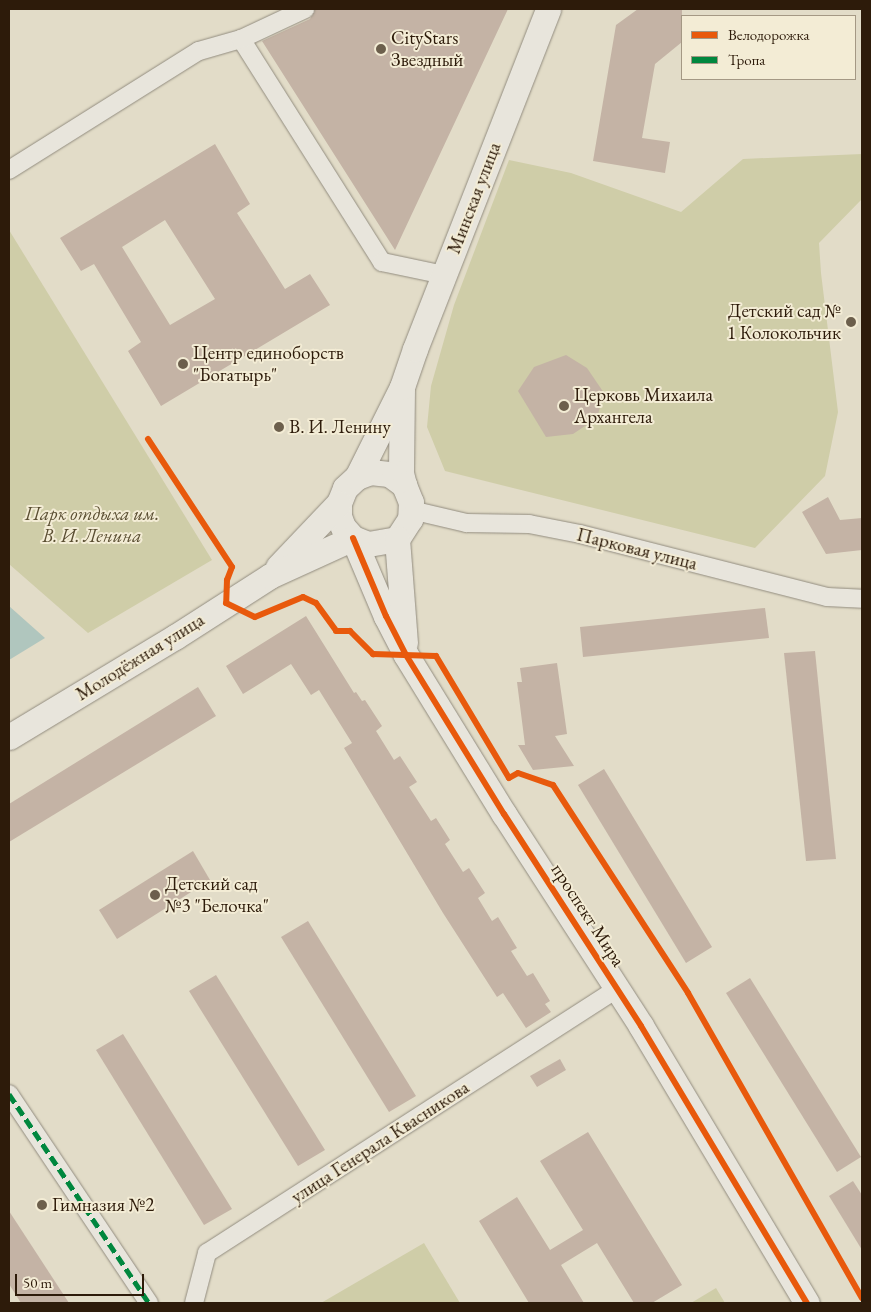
<!DOCTYPE html>
<html>
<head>
<meta charset="utf-8">
<style>
  body { margin:0 }
  #map { position:relative; width:871px; height:1312px; overflow:hidden; background:#e2dcc8; font-family:"EB Garamond",serif }
  div>[style] { position:absolute }
  .green>* { inset:0; background:#cfcda8 }
  .water>* { inset:0; background:#b0c6be }
  .building>* { inset:0; background:#c4b3a5 }
  .roads { filter:drop-shadow(0 0 1px #928c7f) drop-shadow(0 0 1px #928c7f) }
  .street>* { height:18px; margin:-9px; padding:0 9px; transform-origin:9px; border-radius:9px; background:#e8e5dc }
  .secondary>* { height:25px; margin:-12.5px; padding:0 12.5px; transform-origin:12.5px; border-radius:12.5px; background:#e8e5dc }
  .quiet>* { height:5px; margin-top:-2.5px; transform-origin:0; background:repeating-linear-gradient(90deg,#00873e 0 10px,transparent 0 15px) }
  .cycleway>* { height:6px; margin:-3px; padding:0 3px; transform-origin:3px; border-radius:3px; background:#e8590c }
  .dots>* { width:14px; height:14px; translate:-50% -50%; box-sizing:border-box; border:2px solid #f3ecd5; border-radius:50% }
  span { translate:-50% -50%; white-space:nowrap; text-align:center; line-height:1.15; -webkit-text-stroke:4px #f3ecd5; paint-order:stroke }
  .poi-label { font-size:19px; color:#2d1b0a }
  .left { translate:0 -50%; text-align:left }
  .right { translate:-100% -50%; text-align:right }
  .street-label { font-size:19px; color:#2d1b0a }
  .park-label { font-size:19px; color:#594d31; font-style:italic }
  .frame { position:absolute; inset:0; border:10px solid #2d1b0a; pointer-events:none }
  .legend { position:absolute; left:681px; top:15px; width:175px; height:65px; box-sizing:border-box; background:#f3ecd5; border:1px solid #a49884; margin:0; padding:6px 9px; list-style:none; font-size:15px; color:#2d1b0a }
  .legend li { display:flex; align-items:center; gap:10px; height:25px }
  .legend b { width:25px; border:1px solid #a49884 }
  .scale { position:absolute; left:15px; top:1274px; width:129px; height:22px; box-sizing:border-box; border:2px solid #2d1b0a; border-top:0; padding-left:6px; font-size:15px; line-height:18px; white-space:nowrap; color:#2d1b0a; -webkit-text-stroke:4px #f3ecd5; paint-order:stroke }
</style>
</head>
<body>
<div id="map">
  <div class="green">
    <div style="clip-path:polygon(862px 154px,862px 199px,819px 243px,821px 273px,838px 412px,825px 476px,755px 548px,445px 471px,427px 427px,431px 386px,454px 305px,509px 160px,571px 173px,681px 212px,743px 159px)"></div>
    <div style="clip-path:polygon(9px 230px,212px 560px,88px 633px,9px 564px)"></div>
    <div style="clip-path:polygon(424px 1243px,460px 1303px,321px 1303px)"></div>
    <div style="clip-path:polygon(716px 1288px,725px 1303px,691px 1303px)"></div>
  </div>
  <div class="water">
    <div style="clip-path:polygon(9px 606px,45px 638px,9px 660px)"></div>
  </div>
  <div class="building">
    <div style="clip-path:polygon(315px 9px,508px 9px,395px 250px,262px 41px,310px 19px)"></div>
    <div style="clip-path:polygon(638px 9px,682px 9px,682px 42px,655px 64px,642px 138px,670px 142px,665px 173px,593px 161px,616px 25px)"></div>
    <div style="clip-path:polygon(evenodd,215px 144px,250px 204px,237px 213px,285px 289px,310px 274px,330px 305px,161px 406px,128px 351px,141px 342px,94px 264px,81px 271px,60px 238px,215px 144px,165px 220px,215px 299px,170px 325px,122px 247px,165px 220px)"></div>
    <div style="clip-path:polygon(566px 355px,587px 368px,604px 393px,597px 418px,573px 434px,546px 437px,518px 391px,534px 367px)"></div>
    <div style="clip-path:polygon(828px 497px,840px 520px,862px 518px,862px 550px,826px 554px,802px 512px)"></div>
    <div style="clip-path:polygon(765px 608px,769px 638px,583px 657px,580px 627px)"></div>
    <div style="clip-path:polygon(306px 616px,354px 693px,356px 692px,362px 701px,365px 700px,382px 726px,376px 731px,394px 760px,400px 756px,417px 782px,409px 787px,431px 821px,436px 818px,450px 840px,445px 844px,463px 872px,469px 868px,485px 893px,478px 898px,492px 921px,498px 917px,517px 948px,511px 951px,527px 976px,533px 973px,550px 1001px,545px 1004px,551px 1012px,526px 1028px,503px 993px,497px 997px,443px 913px,344px 748px,352px 743px,319px 690px,311px 695px,291px 664px,243px 694px,226px 666px)"></div>
    <div style="clip-path:polygon(815px 651px,836px 859px,806px 861px,784px 653px)"></div>
    <div style="clip-path:polygon(557px 663px,567px 734px,555px 736px,574px 766px,533px 770px,518px 745px,525px 745px,517px 682px,522px 682px,520px 668px)"></div>
    <div style="clip-path:polygon(198px 687px,216px 716px,9px 842px,9px 804px)"></div>
    <div style="clip-path:polygon(604px 769px,712px 947px,686px 963px,578px 785px)"></div>
    <div style="clip-path:polygon(193px 851px,210px 880px,117px 939px,99px 910px)"></div>
    <div style="clip-path:polygon(308px 921px,416px 1096px,389px 1112px,281px 937px)"></div>
    <div style="clip-path:polygon(216px 975px,325px 1150px,298px 1166px,189px 991px)"></div>
    <div style="clip-path:polygon(750px 978px,861px 1157px,837px 1172px,726px 993px)"></div>
    <div style="clip-path:polygon(123px 1034px,232px 1209px,204px 1225px,96px 1050px)"></div>
    <div style="clip-path:polygon(560px 1059px,566px 1070px,537px 1087px,530px 1076px)"></div>
    <div style="clip-path:polygon(588px 1132px,682px 1285px,652px 1303px,634px 1303px,597px 1243px,561px 1265px,584px 1303px,529px 1303px,479px 1221px,517px 1197px,550px 1250px,583px 1230px,540px 1161px)"></div>
    <div style="clip-path:polygon(853px 1181px,862px 1195px,862px 1250px,829px 1196px)"></div>
    <div style="clip-path:polygon(9px 1211px,69px 1303px,21px 1303px,9px 1284px)"></div>
  </div>
  <div class="roads">
    <div class="street">
      <div style="left:241px;top:39px;width:264px;rotate:57.7deg"></div>
      <div style="left:382px;top:262px;width:63px;rotate:11.8deg"></div>
      <div style="left:9px;top:170px;width:224px;rotate:-32.1deg"></div>
      <div style="left:199px;top:51px;width:44px;rotate:-15.9deg"></div>
      <div style="left:241px;top:39px;width:71px;rotate:-25.1deg"></div>
      <div style="left:411px;top:510px;width:57px;rotate:13.3deg"></div>
      <div style="left:466px;top:523px;width:63px;rotate:0.9deg"></div>
      <div style="left:529px;top:524px;width:52px;rotate:11.1deg"></div>
      <div style="left:580px;top:534px;width:255px;rotate:14.3deg"></div>
      <div style="left:827px;top:597px;width:35px;rotate:3deg"></div>
      <div style="left:9px;top:1094px;width:252px;rotate:56.2deg"></div>
      <div style="left:194px;top:1303px;width:52px;rotate:-75.4deg"></div>
      <div style="left:207px;top:1253px;width:489px;rotate:-32.8deg"></div>
    </div>
    <div class="secondary">
      <div style="left:402px;top:388px;width:85px;rotate:90.7deg"></div>
      <div style="left:401px;top:473px;width:12px;rotate:76deg"></div>
      <div style="left:370px;top:472px;width:19px;rotate:6deg"></div>
      <div style="left:389px;top:474px;width:19px;rotate:36deg"></div>
      <div style="left:404px;top:485px;width:18px;rotate:68deg"></div>
      <div style="left:411px;top:502px;width:17px;rotate:93deg"></div>
      <div style="left:410px;top:519px;width:24px;rotate:123deg"></div>
      <div style="left:397px;top:539px;width:29px;rotate:170deg"></div>
      <div style="left:368px;top:544px;width:16px;rotate:-158deg"></div>
      <div style="left:353px;top:538px;width:15px;rotate:-132deg"></div>
      <div style="left:343px;top:527px;width:12px;rotate:-110deg"></div>
      <div style="left:339px;top:516px;width:13px;rotate:-90deg"></div>
      <div style="left:339px;top:503px;width:16px;rotate:-68deg"></div>
      <div style="left:345px;top:488px;width:16px;rotate:-43deg"></div>
      <div style="left:357px;top:477px;width:14px;rotate:-21deg"></div>
      <div style="left:357px;top:477px;width:101px;rotate:-63.4deg"></div>
      <div style="left:402px;top:387px;width:40px;rotate:-71.1deg"></div>
      <div style="left:415px;top:349px;width:365px;rotate:-68.6deg"></div>
      <div style="left:353px;top:538px;width:85px;rotate:67.1deg"></div>
      <div style="left:386px;top:616px;width:44px;rotate:62.9deg"></div>
      <div style="left:406px;top:655px;width:187px;rotate:58.4deg"></div>
      <div style="left:504px;top:814px;width:252px;rotate:57.1deg"></div>
      <div style="left:641px;top:1026px;width:323px;rotate:59.1deg"></div>
      <div style="left:397px;top:539px;width:104px;rotate:85.6deg"></div>
      <div style="left:278px;top:567px;width:88px;rotate:-46.4deg"></div>
      <div style="left:9px;top:737px;width:194px;rotate:-31.1deg"></div>
      <div style="left:175px;top:637px;width:113px;rotate:-32.7deg"></div>
      <div style="left:270px;top:576px;width:91px;rotate:-24.6deg"></div>
    </div>
  </div>
  <div class="quiet">
    <div style="left:9px;top:1094px;width:252px;rotate:56.2deg"></div>
  </div>
  <div class="cycleway">
    <div style="left:148px;top:439px;width:153px;rotate:56.7deg"></div>
    <div style="left:232px;top:567px;width:14px;rotate:111deg"></div>
    <div style="left:227px;top:580px;width:23px;rotate:92deg"></div>
    <div style="left:226px;top:603px;width:32px;rotate:26deg"></div>
    <div style="left:255px;top:617px;width:52px;rotate:-22.6deg"></div>
    <div style="left:303px;top:597px;width:14px;rotate:25deg"></div>
    <div style="left:316px;top:603px;width:34px;rotate:54deg"></div>
    <div style="left:336px;top:631px;width:14px"></div>
    <div style="left:350px;top:631px;width:33px;rotate:45deg"></div>
    <div style="left:373px;top:654px;width:63px;rotate:1.8deg"></div>
    <div style="left:436px;top:656px;width:142px;rotate:59.1deg"></div>
    <div style="left:509px;top:778px;width:10px;rotate:-29deg"></div>
    <div style="left:518px;top:773px;width:37px;rotate:19deg"></div>
    <div style="left:553px;top:785px;width:248px;rotate:57deg"></div>
    <div style="left:688px;top:993px;width:351px;rotate:60.3deg"></div>
    <div style="left:353px;top:538px;width:85px;rotate:67.1deg"></div>
    <div style="left:386px;top:616px;width:44px;rotate:62.9deg"></div>
    <div style="left:406px;top:655px;width:187px;rotate:58.4deg"></div>
    <div style="left:504px;top:814px;width:252px;rotate:57.1deg"></div>
    <div style="left:641px;top:1026px;width:323px;rotate:59.1deg"></div>
  </div>
  <div class="dots">
    <div style="left:381px;top:49px;background:#6c5f4c"></div>
    <div style="left:851px;top:322px;background:#6c5f4c"></div>
    <div style="left:183px;top:364px;background:#6c5f4c"></div>
    <div style="left:564px;top:406px;background:#6c5f4c"></div>
    <div style="left:279px;top:427px;background:#6c5f4c"></div>
    <div style="left:155px;top:895px;background:#6c5f4c"></div>
    <div style="left:42px;top:1205px;background:#6c5f4c"></div>
  </div>
  <div class="poi-label">
    <span class="left" style="left:391px;top:49px">CityStars<br>Звездный</span>
    <span class="right" style="left:841px;top:322px">Детский сад №<br>1 Колокольчик</span>
    <span class="left" style="left:193px;top:364px">Центр единоборств<br>"Богатырь"</span>
    <span class="left" style="left:574px;top:406px">Церковь Михаила<br>Архангела</span>
    <span class="left" style="left:289px;top:427px">В. И. Ленину</span>
    <span class="left" style="left:165px;top:895px">Детский сад<br>№3 "Белочка"</span>
    <span class="left" style="left:52px;top:1205px">Гимназия №2</span>
  </div>
  <div class="street-label">
    <span style="left:474px;top:198px;rotate:-69deg">Минская улица</span>
    <span style="left:637px;top:549px;rotate:14deg">Парковая улица</span>
    <span style="left:140px;top:657px;rotate:-32deg">Молодёжная улица</span>
    <span style="left:588px;top:915px;rotate:57deg">проспект Мира</span>
    <span style="left:380px;top:1142px;rotate:-33deg">улица Генерала Квасникова</span>
  </div>
  <div class="park-label">
    <span style="left:92px;top:525px">Парк отдыха им.<br>В. И. Ленина</span>
  </div>
  <div class="frame"></div>
  <ul class="legend">
  <li><b style="height:6px;background:#e8590c"></b>Велодорожка</li>
  <li><b style="height:6px;background:#00873e"></b>Тропа</li>
  </ul>
  <div class="scale">50 m</div>
</div>
</body>
</html>
